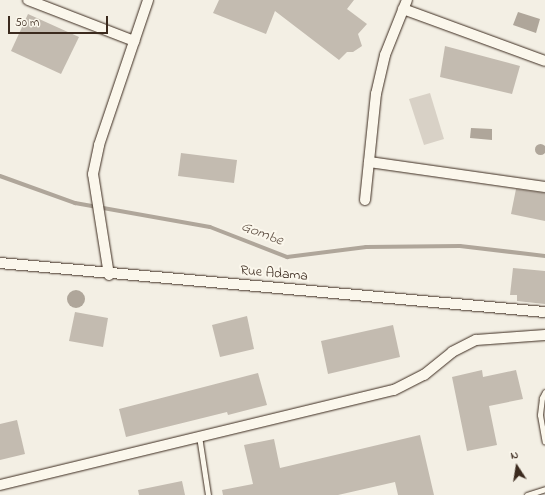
<!DOCTYPE html>
<html>
<head>
<meta charset="utf-8">
<style>
  body { margin:0 }
  #map { position:relative; width:545px; height:495px; overflow:hidden; background:#f3efe4; font-family:"Indie Flower",sans-serif }
  div>[style] { position:absolute }
  .green>* { inset:0; background:#d8d1c6 }
  .water>* { inset:0; background:#afa69a }
  .round { border-radius:50% }
  .stream>* { height:4px; margin:-2px; padding:0 2px; transform-origin:2px; border-radius:2px; background:#afa69a }
  .building>* { inset:0; background:#c3bbb0 }
  .roads { filter:drop-shadow(0 0 1px #3b2a1e) drop-shadow(0 0 1px #3b2a1e) }
  .service>* { height:5px; margin:-2.5px; padding:0 2.5px; transform-origin:2.5px; border-radius:2.5px; background:#fbf7ec }
  .minor>* { height:10px; margin:-5px; padding:0 5px; transform-origin:5px; border-radius:5px; background:#fbf7ec }
  span { translate:-50% -50%; white-space:nowrap; text-align:center; line-height:1.15; -webkit-text-stroke:4px #fbf7ec; paint-order:stroke }
  .street-label { font-size:14px; color:#3b2a1e }
  .water-label { font-size:15px; color:#645549; font-style:italic }
  .north { position:absolute; left:497px; top:447px; width:40px; height:40px; -webkit-text-stroke:3px #fbf7ec; paint-order:stroke; rotate:348deg; font-size:11px; font-weight:700; line-height:16px; text-align:center; color:#3b2a1e }
  .north::after { content:''; display:block; margin:auto; width:14px; height:18px; background:#3b2a1e; clip-path:polygon(50% 0,100% 100%,50% 72%,0 100%) }
  .scale { position:absolute; left:8px; top:16px; width:100px; height:18px; box-sizing:border-box; border:2px solid #3b2a1e; border-top:0; padding-left:5px; font-size:12px; line-height:14px; white-space:nowrap; color:#3b2a1e; -webkit-text-stroke:3px #fbf7ec; paint-order:stroke }
</style>
</head>
<body>
<div id="map">
  <div class="green">
    <div style="clip-path:polygon(430px 93px,444px 139px,424px 145px,409px 99px)"></div>
  </div>
  <div class="water">
    <div style="clip-path:polygon(518px 12px,540px 19px,536px 33px,513px 25px)"></div>
    <div style="clip-path:polygon(471px 128px,492px 129px,492px 140px,470px 138px)"></div>
    <div class="round" style="left:534.5px;top:143.5px;width:11px;height:11px"></div>
    <div class="round" style="left:67px;top:290px;width:18px;height:18px"></div>
  </div>
  <div class="stream">
    <div style="left:0;top:176px;width:80px;rotate:19.8deg"></div>
    <div style="left:75px;top:203px;width:137px;rotate:10.1deg"></div>
    <div style="left:210px;top:227px;width:83px;rotate:21.3deg"></div>
    <div style="left:287px;top:257px;width:80px;rotate:-7.2deg"></div>
    <div style="left:366px;top:247px;width:94px;rotate:-0.6deg"></div>
    <div style="left:460px;top:246px;width:86px;rotate:6.7deg"></div>
  </div>
  <div class="building">
    <div style="clip-path:polygon(219px 0,354px 0,347px 9px,367px 24px,358px 34px,362px 46px,353px 52px,347px 52px,339px 60px,275px 11px,266px 34px,213px 13px)"></div>
    <div style="clip-path:polygon(28px 14px,79px 37px,61px 74px,11px 51px)"></div>
    <div style="clip-path:polygon(445px 46px,520px 66px,512px 94px,440px 77px)"></div>
    <div style="clip-path:polygon(181px 153px,237px 160px,234px 183px,178px 176px)"></div>
    <div style="clip-path:polygon(516px 189px,545px 193px,545px 221px,511px 214px)"></div>
    <div style="clip-path:polygon(513px 268px,545px 271px,545px 304px,517px 301px,517px 295px,510px 295px)"></div>
    <div style="clip-path:polygon(75px 312px,108px 318px,103px 347px,69px 341px)"></div>
    <div style="clip-path:polygon(247px 316px,254px 349px,220px 357px,212px 325px)"></div>
    <div style="clip-path:polygon(393px 325px,400px 357px,328px 374px,321px 341px)"></div>
    <div style="clip-path:polygon(482px 370px,483px 377px,516px 370px,523px 399px,489px 406px,497px 445px,467px 451px,452px 377px)"></div>
    <div style="clip-path:polygon(258px 373px,267px 405px,228px 415px,227px 412px,126px 437px,119px 409px)"></div>
    <div style="clip-path:polygon(17px 420px,25px 454px,0 460px,0 424px)"></div>
    <div style="clip-path:polygon(420px 435px,434px 495px,398px 495px,395px 482px,338px 495px,223px 495px,222px 490px,253px 484px,244px 445px,274px 439px,280px 468px)"></div>
    <div style="clip-path:polygon(182px 481px,185px 495px,139px 495px,138px 490px)"></div>
  </div>
  <div class="roads">
    <div class="service">
      <div style="left:545px;top:392px;width:7px;rotate:117deg"></div>
      <div style="left:542px;top:398px;width:17px;rotate:97deg"></div>
      <div style="left:540px;top:415px;width:27px;rotate:80deg"></div>
      <div style="left:199px;top:436px;width:60px;rotate:81.3deg"></div>
      <div style="left:527px;top:495px;width:19px;rotate:-18deg"></div>
    </div>
    <div class="minor">
      <div style="left:28px;top:0;width:114px;rotate:21.1deg"></div>
      <div style="left:403px;top:9px;width:151px;rotate:20.1deg"></div>
      <div style="left:369px;top:162px;width:178px;rotate:8.1deg"></div>
      <div style="left:365px;top:200px;width:107px;rotate:-84.1deg"></div>
      <div style="left:376px;top:94px;width:40px;rotate:-77deg"></div>
      <div style="left:385px;top:55px;width:59px;rotate:-68.2deg"></div>
      <div style="left:0;top:263px;width:547px;rotate:5.14deg"></div>
      <div style="left:109px;top:275px;width:102px;rotate:-99deg"></div>
      <div style="left:93px;top:174px;width:30px;rotate:-78deg"></div>
      <div style="left:99px;top:145px;width:153px;rotate:-71.3deg"></div>
      <div style="left:0;top:485px;width:405px;rotate:-13.6deg"></div>
      <div style="left:394px;top:390px;width:34px;rotate:-27deg"></div>
      <div style="left:424px;top:375px;width:36px;rotate:-39deg"></div>
      <div style="left:452px;top:352px;width:27px;rotate:-27deg"></div>
      <div style="left:476px;top:340px;width:69px;rotate:-4.1deg"></div>
    </div>
  </div>
  <div class="street-label">
    <span style="left:274px;top:274px;rotate:5deg">Rue Adama</span>
  </div>
  <div class="water-label">
    <span style="left:262px;top:234px;rotate:21deg">Gombe</span>
  </div>
  <div class="north">N</div>
  <div class="scale">50 m</div>
</div>
</body>
</html>
